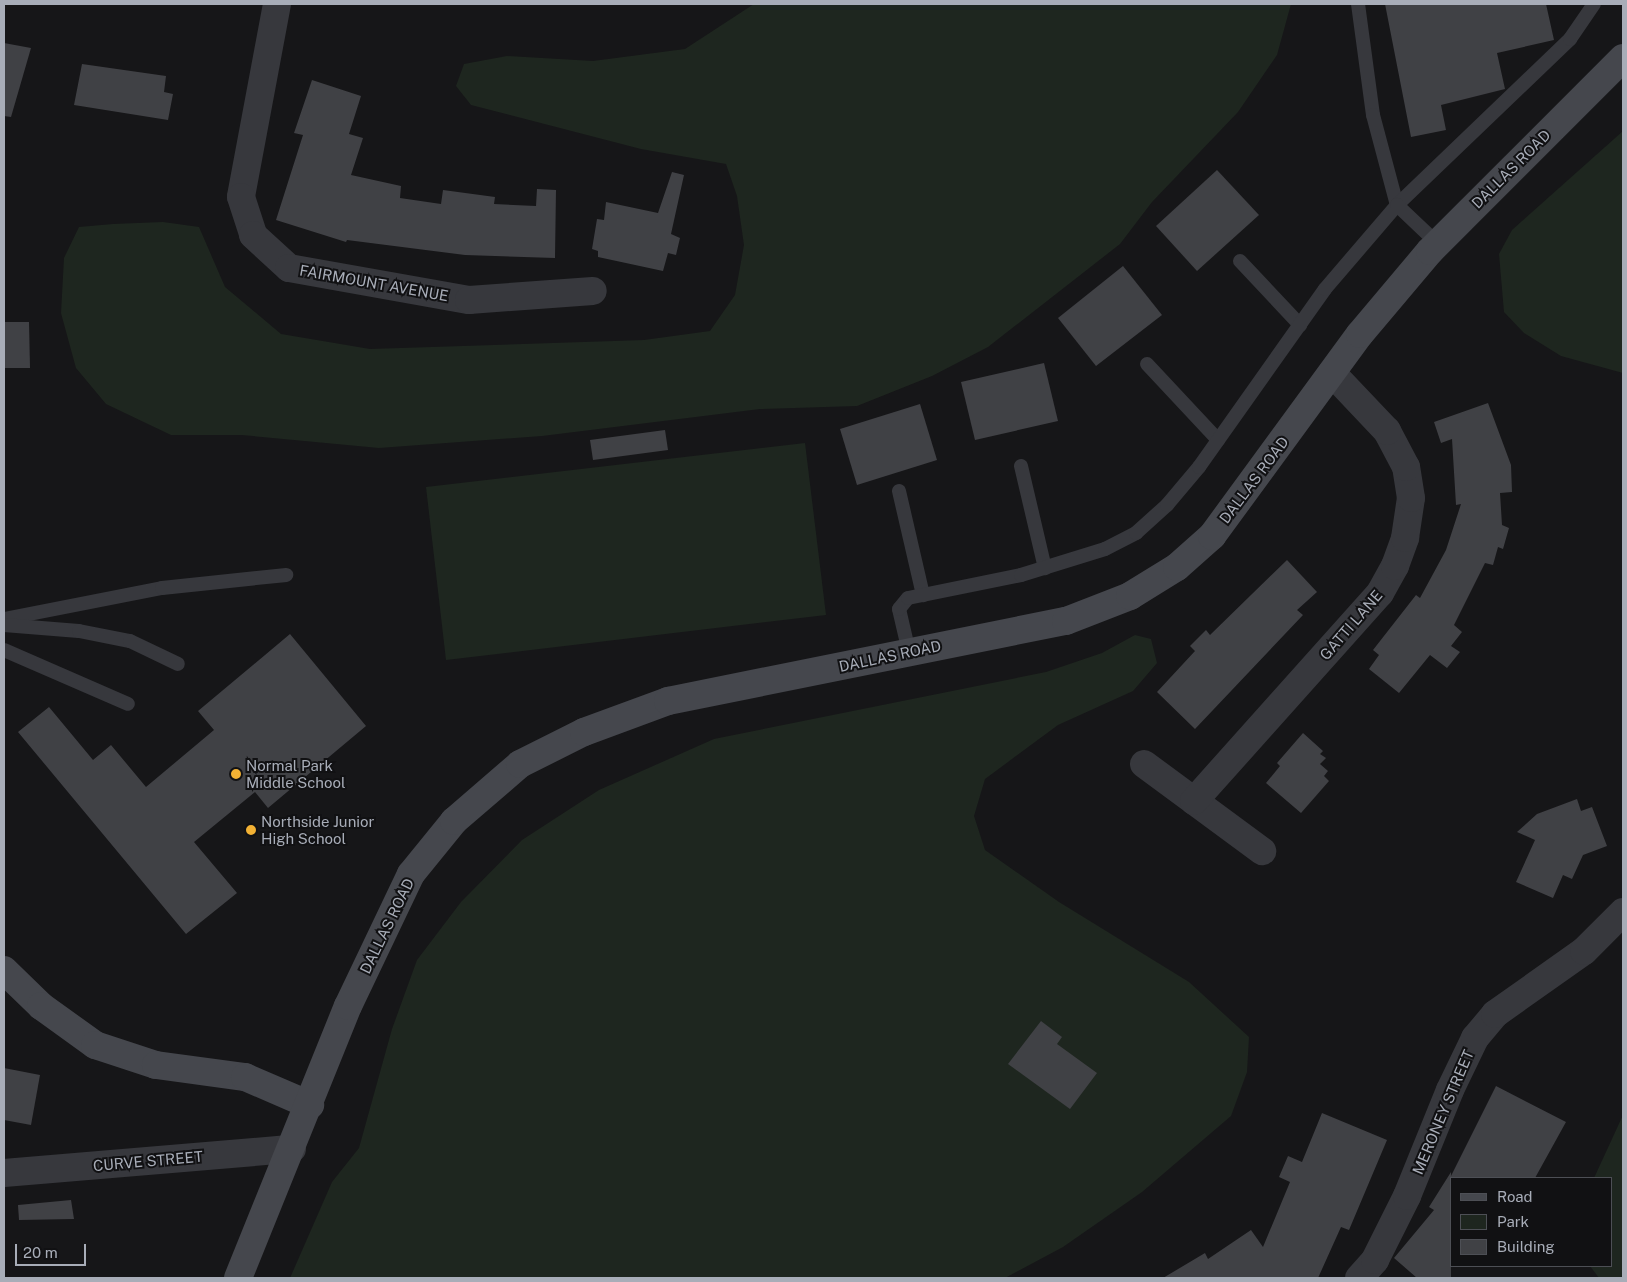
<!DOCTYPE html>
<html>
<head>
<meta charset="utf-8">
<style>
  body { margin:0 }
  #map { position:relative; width:1627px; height:1282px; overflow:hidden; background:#161618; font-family:"Public Sans",sans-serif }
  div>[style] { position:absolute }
  .green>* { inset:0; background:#1e261f }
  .building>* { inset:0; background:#404145 }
  .lane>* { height:14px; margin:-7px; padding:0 7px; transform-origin:7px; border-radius:7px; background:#37383d }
  .street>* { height:28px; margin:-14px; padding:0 14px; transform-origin:14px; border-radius:14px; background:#37383d }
  .secondary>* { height:28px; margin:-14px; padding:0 14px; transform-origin:14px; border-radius:14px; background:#45474d }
  .dots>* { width:14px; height:14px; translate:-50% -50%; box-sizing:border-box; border:2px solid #111113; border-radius:50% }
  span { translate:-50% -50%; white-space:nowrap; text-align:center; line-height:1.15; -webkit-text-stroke:4px #111113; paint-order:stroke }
  .street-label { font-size:15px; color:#a8adb8 }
  .poi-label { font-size:15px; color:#a8adb8 }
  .left { translate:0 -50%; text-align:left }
  .frame { position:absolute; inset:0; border:5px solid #a8adb8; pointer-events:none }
  .legend { position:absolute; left:1450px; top:1177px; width:162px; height:90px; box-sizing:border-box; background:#111113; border:1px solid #4d4f55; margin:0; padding:6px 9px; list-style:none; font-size:15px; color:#a8adb8 }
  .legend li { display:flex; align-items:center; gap:10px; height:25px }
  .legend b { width:25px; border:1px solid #4d4f55 }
  .scale { position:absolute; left:15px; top:1244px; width:71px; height:22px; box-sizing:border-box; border:2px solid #a8adb8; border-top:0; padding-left:6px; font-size:15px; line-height:18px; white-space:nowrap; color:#a8adb8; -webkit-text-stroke:4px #111113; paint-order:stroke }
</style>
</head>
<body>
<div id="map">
  <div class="green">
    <div style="clip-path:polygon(754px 4px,1291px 4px,1277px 55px,1238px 112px,1152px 202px,1120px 244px,988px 347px,932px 376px,857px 406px,760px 409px,542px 436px,379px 448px,242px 435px,171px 435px,106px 404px,76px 368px,61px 313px,64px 258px,79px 227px,113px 224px,163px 222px,199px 227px,225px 287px,281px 334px,370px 349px,644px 340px,710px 331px,735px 295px,744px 245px,737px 196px,726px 164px,641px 149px,471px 105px,456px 86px,464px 64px,507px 56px,593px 61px,685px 49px)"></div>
    <div style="clip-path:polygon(1623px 131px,1623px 373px,1561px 356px,1524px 333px,1504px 312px,1499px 254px,1512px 230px)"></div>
    <div style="clip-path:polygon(805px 443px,826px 615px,446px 660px,426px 487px)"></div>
    <div style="clip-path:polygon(1135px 635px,1151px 639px,1157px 663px,1133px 691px,1058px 725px,985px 779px,974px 816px,985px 850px,1059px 902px,1189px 982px,1249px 1037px,1247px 1072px,1231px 1116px,1142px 1192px,1063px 1247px,1005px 1278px,290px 1278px,332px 1182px,359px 1148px,392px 1029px,417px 960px,461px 902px,522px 840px,599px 790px,714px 739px,1046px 672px,1102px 653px)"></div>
    <div style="clip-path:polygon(1623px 1115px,1623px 1278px,1599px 1278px,1590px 1266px,1611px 1266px,1611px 1178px,1594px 1178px)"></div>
  </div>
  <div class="building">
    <div style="clip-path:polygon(1385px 4px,1546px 4px,1554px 40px,1497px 53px,1505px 89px,1441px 105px,1446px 130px,1411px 137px)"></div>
    <div style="clip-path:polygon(4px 43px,31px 48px,11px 117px,4px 116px)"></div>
    <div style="clip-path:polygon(82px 64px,166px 76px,164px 92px,173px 94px,168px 120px,74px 105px)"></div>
    <div style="clip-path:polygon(312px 80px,361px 96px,349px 134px,363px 138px,351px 175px,401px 186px,400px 198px,441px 204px,443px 190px,495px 197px,494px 204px,536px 206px,537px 189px,556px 190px,555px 258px,465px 255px,347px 240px,346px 242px,276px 220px,303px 135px,294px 133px)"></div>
    <div style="clip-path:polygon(1217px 170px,1259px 215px,1197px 271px,1156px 226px)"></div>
    <div style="clip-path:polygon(672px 172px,684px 175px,671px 234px,680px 238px,676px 255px,668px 253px,663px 271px,598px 257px,598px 251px,592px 249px,597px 219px,604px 220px,606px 202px,658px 213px)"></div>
    <div style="clip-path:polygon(1123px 266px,1162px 315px,1096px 366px,1058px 318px)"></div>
    <div style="clip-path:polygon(4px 322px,29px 322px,30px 368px,4px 368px)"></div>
    <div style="clip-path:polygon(1044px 363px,1058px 421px,975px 440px,961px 382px)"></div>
    <div style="clip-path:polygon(1488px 403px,1511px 465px,1512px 492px,1500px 493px,1502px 525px,1509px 528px,1503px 549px,1498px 547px,1493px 565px,1485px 563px,1454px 625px,1462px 632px,1451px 646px,1460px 652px,1447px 668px,1430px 655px,1399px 693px,1369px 669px,1379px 655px,1373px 650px,1416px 595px,1420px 598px,1446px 550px,1461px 504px,1456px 505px,1452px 439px,1441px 443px,1434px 422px)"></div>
    <div style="clip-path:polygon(920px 404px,937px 460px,857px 485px,840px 429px)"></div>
    <div style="clip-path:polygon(665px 430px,668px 450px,593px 460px,590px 440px)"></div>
    <div style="clip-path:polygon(1287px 560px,1317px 592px,1297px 610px,1303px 615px,1195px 729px,1157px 692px,1195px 651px,1190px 646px,1206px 630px,1210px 635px)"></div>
    <div style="clip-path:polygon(290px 634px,366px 726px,268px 808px,255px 792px,194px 842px,237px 893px,186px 934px,18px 732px,49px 707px,93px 760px,111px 745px,146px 787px,214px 730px,198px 711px)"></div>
    <div style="clip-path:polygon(1303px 733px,1323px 751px,1320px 754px,1326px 758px,1320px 764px,1328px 771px,1324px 776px,1329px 781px,1301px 813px,1266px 783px,1280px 766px,1277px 763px)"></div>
    <div style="clip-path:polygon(1577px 799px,1581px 811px,1592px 807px,1607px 846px,1583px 855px,1572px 879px,1563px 875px,1553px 898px,1516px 882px,1535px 840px,1517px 832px,1537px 814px)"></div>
    <div style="clip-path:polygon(1041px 1021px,1062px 1037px,1057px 1044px,1097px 1073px,1070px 1109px,1008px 1064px)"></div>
    <div style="clip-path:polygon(4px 1068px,40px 1075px,31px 1125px,4px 1120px)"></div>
    <div style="clip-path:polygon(1496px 1086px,1566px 1122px,1535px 1178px,1451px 1178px,1451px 1278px,1417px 1278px,1394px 1258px,1434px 1210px,1429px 1207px,1451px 1172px,1451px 1176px)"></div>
    <div style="clip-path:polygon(1322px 1113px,1387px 1140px,1349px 1230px,1341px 1227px,1318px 1278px,1163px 1278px,1205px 1253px,1208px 1259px,1251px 1230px,1263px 1247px,1290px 1182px,1279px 1177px,1288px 1156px,1302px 1162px)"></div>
    <div style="clip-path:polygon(71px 1200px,74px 1219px,19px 1220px,18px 1205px)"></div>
  </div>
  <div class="lane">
    <div style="left:1358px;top:4px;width:112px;rotate:82.3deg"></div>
    <div style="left:1373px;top:115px;width:93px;rotate:75.1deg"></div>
    <div style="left:1397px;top:205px;width:240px;rotate:-43.8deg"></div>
    <div style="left:1570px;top:39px;width:42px;rotate:-55.6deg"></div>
    <div style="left:1240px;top:261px;width:88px;rotate:46.8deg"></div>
    <div style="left:1147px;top:364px;width:104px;rotate:46.9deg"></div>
    <div style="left:1021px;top:466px;width:105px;rotate:76.8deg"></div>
    <div style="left:899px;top:491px;width:107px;rotate:77deg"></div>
    <div style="left:4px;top:619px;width:161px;rotate:-11.1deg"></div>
    <div style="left:162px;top:588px;width:125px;rotate:-6deg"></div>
    <div style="left:4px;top:625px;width:75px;rotate:4.6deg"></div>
    <div style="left:79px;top:631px;width:52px;rotate:11.1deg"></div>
    <div style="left:130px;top:641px;width:53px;rotate:25.6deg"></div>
    <div style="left:4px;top:650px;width:135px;rotate:23.5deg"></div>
    <div style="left:909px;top:652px;width:44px;rotate:-103.1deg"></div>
    <div style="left:899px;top:609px;width:14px;rotate:-51deg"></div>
    <div style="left:908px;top:598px;width:115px;rotate:-11.5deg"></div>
    <div style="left:1021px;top:575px;width:88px;rotate:-17.2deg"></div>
    <div style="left:1105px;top:549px;width:35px;rotate:-27deg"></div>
    <div style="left:1136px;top:533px;width:42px;rotate:-42.1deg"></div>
    <div style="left:1167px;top:505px;width:50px;rotate:-49.9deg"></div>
    <div style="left:1199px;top:467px;width:218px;rotate:-54.7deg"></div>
    <div style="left:1325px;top:289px;width:111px;rotate:-49.4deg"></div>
    <div style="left:1397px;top:205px;width:55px;rotate:43.5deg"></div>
  </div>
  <div class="street">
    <div style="left:277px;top:4px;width:196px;rotate:100.6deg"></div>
    <div style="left:241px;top:197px;width:40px;rotate:72deg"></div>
    <div style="left:253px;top:235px;width:49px;rotate:42.5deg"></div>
    <div style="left:289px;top:268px;width:183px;rotate:10.1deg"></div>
    <div style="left:469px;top:300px;width:124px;rotate:-4.2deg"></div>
    <div style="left:1144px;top:764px;width:147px;rotate:36.4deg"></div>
    <div style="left:1194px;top:801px;width:279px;rotate:-48.2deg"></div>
    <div style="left:1380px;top:593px;width:31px;rotate:-61deg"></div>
    <div style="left:1395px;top:566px;width:30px;rotate:-70deg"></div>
    <div style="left:1405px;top:538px;width:40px;rotate:-81.5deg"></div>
    <div style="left:1411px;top:498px;width:31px;rotate:-99deg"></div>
    <div style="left:1406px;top:467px;width:41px;rotate:-117.8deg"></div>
    <div style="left:1387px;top:431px;width:80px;rotate:-133.5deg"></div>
    <div style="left:4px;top:1173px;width:289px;rotate:-4.8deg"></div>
    <div style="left:1359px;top:1278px;width:24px;rotate:-48deg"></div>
    <div style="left:1375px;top:1260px;width:72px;rotate:-63.4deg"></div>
    <div style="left:1407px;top:1196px;width:114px;rotate:-67.9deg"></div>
    <div style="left:1450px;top:1090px;width:58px;rotate:-64.3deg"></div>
    <div style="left:1475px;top:1038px;width:31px;rotate:-50deg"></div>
    <div style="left:1495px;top:1014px;width:109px;rotate:-35.3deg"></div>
    <div style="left:1584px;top:951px;width:55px;rotate:-45deg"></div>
  </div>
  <div class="secondary">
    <div style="left:4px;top:970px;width:52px;rotate:44.2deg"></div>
    <div style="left:41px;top:1006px;width:67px;rotate:35.8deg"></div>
    <div style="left:95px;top:1045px;width:64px;rotate:18.2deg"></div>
    <div style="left:156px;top:1065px;width:90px;rotate:7.7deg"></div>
    <div style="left:245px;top:1077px;width:71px;rotate:23.3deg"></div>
    <div style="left:238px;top:1278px;width:293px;rotate:-68deg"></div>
    <div style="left:348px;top:1006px;width:146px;rotate:-64.5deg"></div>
    <div style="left:411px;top:874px;width:68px;rotate:-50.9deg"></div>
    <div style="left:454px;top:821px;width:87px;rotate:-40.8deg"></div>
    <div style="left:520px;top:764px;width:72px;rotate:-26.6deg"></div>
    <div style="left:584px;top:732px;width:90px;rotate:-20.3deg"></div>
    <div style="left:668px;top:701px;width:406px;rotate:-11.4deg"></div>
    <div style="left:1066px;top:621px;width:69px;rotate:-21.3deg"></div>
    <div style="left:1130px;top:596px;width:55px;rotate:-31.7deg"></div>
    <div style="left:1177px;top:567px;width:47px;rotate:-41.5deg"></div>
    <div style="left:1212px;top:536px;width:250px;rotate:-53.8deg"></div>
    <div style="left:1360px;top:334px;width:109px;rotate:-49.9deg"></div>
    <div style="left:1430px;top:251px;width:273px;rotate:-45deg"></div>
  </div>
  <div class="dots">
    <div style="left:236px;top:774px;background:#f2b134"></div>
    <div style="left:251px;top:830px;background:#f2b134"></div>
  </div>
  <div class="street-label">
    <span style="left:1511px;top:169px;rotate:-45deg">DALLAS ROAD</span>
    <span style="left:374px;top:283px;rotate:10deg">FAIRMOUNT AVENUE</span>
    <span style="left:1254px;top:480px;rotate:-53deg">DALLAS ROAD</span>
    <span style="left:1351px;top:625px;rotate:-49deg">GATTI LANE</span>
    <span style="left:890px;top:656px;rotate:-12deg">DALLAS ROAD</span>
    <span style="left:387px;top:926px;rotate:-64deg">DALLAS ROAD</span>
    <span style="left:1443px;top:1112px;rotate:-67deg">MERONEY STREET</span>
    <span style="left:148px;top:1161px;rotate:-5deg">CURVE STREET</span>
  </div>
  <div class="poi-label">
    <span class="left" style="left:246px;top:774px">Normal Park<br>Middle School</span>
    <span class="left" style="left:261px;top:830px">Northside Junior<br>High School</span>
  </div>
  <div class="frame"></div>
  <ul class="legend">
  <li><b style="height:6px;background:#45474d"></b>Road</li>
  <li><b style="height:14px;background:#1e261f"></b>Park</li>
  <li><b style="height:14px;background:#404145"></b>Building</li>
  </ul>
  <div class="scale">20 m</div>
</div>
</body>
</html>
